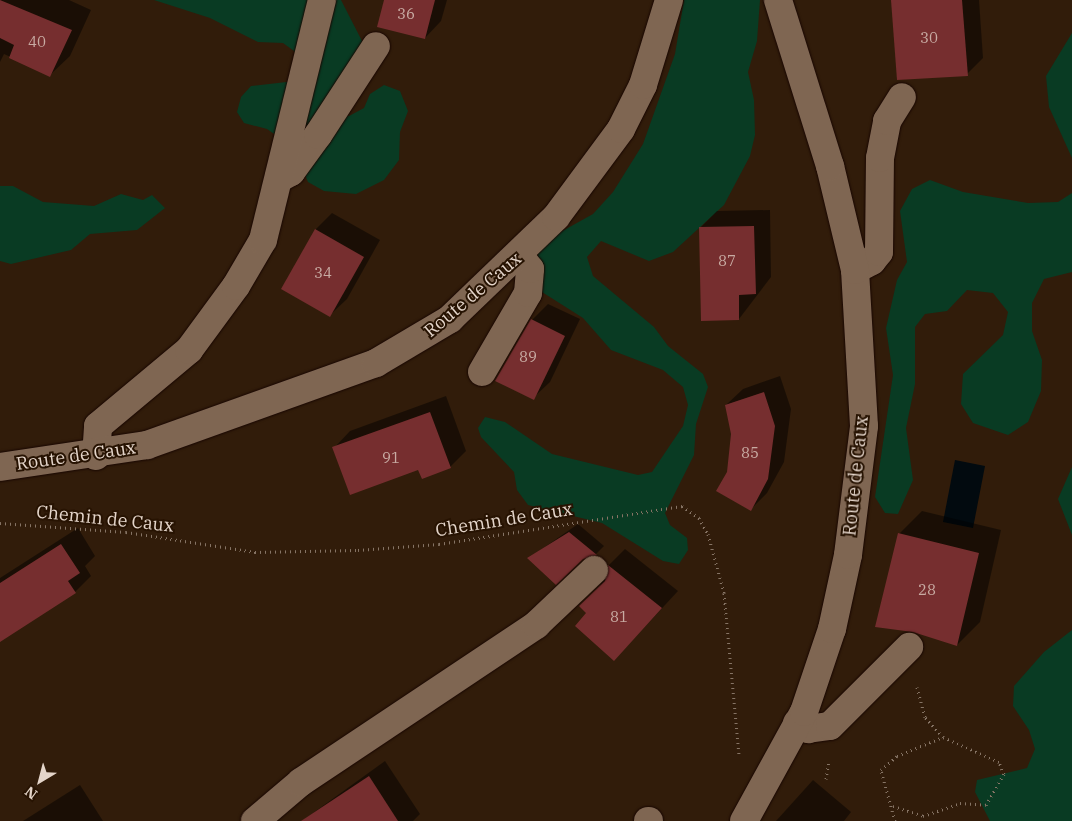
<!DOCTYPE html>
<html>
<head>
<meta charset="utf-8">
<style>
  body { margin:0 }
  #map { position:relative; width:1072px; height:821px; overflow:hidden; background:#311c0a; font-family:"IBM Plex Serif",serif }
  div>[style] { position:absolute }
  .green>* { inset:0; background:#093b23 }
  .water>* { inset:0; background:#020a0f }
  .shadow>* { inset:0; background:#0007 }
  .building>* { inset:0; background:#762e2f }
  .path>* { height:3px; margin-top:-1.5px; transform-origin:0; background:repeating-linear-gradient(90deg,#867465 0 1px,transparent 0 5px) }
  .roads { filter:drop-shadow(0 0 1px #180600) drop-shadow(0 0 1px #180600) }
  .minor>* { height:28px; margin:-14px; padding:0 14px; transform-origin:14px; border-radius:14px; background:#7f6652 }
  span { translate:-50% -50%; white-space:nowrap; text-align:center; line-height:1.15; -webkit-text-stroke:4px #271302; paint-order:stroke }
  .number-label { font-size:15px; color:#c8aba3 }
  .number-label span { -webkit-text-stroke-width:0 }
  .street-label { font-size:18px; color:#e4d5ca }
  .north { position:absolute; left:15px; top:756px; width:50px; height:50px; -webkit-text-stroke:4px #271302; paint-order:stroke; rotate:217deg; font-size:14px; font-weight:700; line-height:20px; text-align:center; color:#e4d5ca }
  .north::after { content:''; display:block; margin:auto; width:18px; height:22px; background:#e4d5ca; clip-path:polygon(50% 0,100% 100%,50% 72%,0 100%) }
</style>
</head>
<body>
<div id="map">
  <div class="green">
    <div style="clip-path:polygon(154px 0,341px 0,362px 41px,359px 61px,338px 110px,349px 116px,364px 108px,370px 94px,384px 85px,400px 91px,408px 111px,400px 132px,399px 160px,384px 180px,356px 194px,324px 191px,308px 182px,293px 147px,267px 129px,244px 123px,237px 112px,241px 97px,251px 86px,295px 81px,301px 71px,294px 51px,283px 43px,258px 42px,210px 18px)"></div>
    <div style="clip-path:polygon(684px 0,760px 0,757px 41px,748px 72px,754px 100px,755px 135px,750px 156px,724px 205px,673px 252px,649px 261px,601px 241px,587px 257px,593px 276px,654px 327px,668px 346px,703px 374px,708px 387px,696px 424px,694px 455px,665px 513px,670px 525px,687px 538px,688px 550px,679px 564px,663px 561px,602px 523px,528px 505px,517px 490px,514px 472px,481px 437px,478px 428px,485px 417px,505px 422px,552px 454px,638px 475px,652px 472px,683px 426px,688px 405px,683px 387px,663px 370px,611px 350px,583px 318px,542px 292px,535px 273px,538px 253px,557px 234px,593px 214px,613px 192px,643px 144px,675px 54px)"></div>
    <div style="clip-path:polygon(1072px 33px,1072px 158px,1049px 107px,1046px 76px)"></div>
    <div style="clip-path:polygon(930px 180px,963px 192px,1028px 203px,1058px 202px,1072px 193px,1072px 272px,1044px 279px,1032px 303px,1032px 331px,1042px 360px,1041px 391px,1028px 422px,1008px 435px,973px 423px,961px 404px,963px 374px,1003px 335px,1008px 312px,993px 293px,967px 290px,947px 311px,925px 314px,915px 327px,915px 384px,906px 428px,913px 480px,898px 514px,885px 513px,875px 497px,893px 375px,886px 328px,897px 280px,907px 262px,900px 211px,912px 189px)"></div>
    <div style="clip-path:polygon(0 186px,13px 186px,43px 202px,94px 206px,121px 194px,143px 200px,152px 195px,165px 208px,137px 230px,90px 234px,71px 250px,11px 264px,0 261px)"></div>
    <div style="clip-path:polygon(1072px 467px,1072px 535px,1058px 499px)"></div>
    <div style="clip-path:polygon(1072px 630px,1072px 821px,990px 821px,975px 792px,977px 780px,1027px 768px,1035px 749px,1029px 730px,1013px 706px,1014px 686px,1044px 652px)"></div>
  </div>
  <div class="water">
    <div style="clip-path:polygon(955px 460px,985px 466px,973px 528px,943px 522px)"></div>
  </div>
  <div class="shadow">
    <div style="clip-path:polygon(0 0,69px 0,91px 10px,70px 56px,50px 75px,4px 54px,0 62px)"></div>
    <div style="clip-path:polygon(385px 0,447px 0,441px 21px,425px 38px)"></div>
    <div style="clip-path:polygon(892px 0,979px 0,983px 58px,967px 74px)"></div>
    <div style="clip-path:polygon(770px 210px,771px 277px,739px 319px,700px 228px,717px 211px)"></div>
    <div style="clip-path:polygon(332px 213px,380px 240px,347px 299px,330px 315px,283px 288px,316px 229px)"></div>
    <div style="clip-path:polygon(548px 304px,580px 319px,550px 382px,533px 398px,532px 320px)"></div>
    <div style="clip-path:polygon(780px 376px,791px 409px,784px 462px,767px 493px,751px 509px,728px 472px,733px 434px,726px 405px,743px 389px)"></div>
    <div style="clip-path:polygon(446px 396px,466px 451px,450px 467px,419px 468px,334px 448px,350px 431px)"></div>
    <div style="clip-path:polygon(922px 511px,1001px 530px,980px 622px,957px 645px,899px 534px)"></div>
    <div style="clip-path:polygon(578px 524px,604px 546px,596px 554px,529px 558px)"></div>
    <div style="clip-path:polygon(78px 528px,95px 556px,85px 566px,91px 576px,75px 592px,0 640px,0 578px)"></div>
    <div style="clip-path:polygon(625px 549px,678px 591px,614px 660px,588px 613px,609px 565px)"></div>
    <div style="clip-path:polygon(385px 761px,420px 814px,413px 821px,302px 821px)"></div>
    <div style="clip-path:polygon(813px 780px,851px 812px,844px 821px,776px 821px)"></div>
    <div style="clip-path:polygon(80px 785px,103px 821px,23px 821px)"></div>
  </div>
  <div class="building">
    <div style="clip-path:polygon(0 0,72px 30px,50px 77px,9px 58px,14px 45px,0 38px)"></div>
    <div style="clip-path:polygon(384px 0,435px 0,425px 39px,377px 27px)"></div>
    <div style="clip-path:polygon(891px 0,962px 0,968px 76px,897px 80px)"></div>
    <div style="clip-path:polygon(754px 226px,756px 294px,739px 295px,739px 320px,701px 321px,699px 227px)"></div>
    <div style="clip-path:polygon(315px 229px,364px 257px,330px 317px,281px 289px)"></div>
    <div style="clip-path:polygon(531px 319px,565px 336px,534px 400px,495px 381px)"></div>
    <div style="clip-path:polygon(764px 392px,775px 426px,768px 479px,751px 511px,716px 491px,727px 472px,731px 434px,725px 405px)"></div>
    <div style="clip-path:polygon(430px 412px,451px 468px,422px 479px,418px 470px,350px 495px,332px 447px)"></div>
    <div style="clip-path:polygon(569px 532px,597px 555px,583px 559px,556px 585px,527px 558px)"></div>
    <div style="clip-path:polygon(898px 533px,979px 553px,957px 646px,913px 632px,875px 627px)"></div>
    <div style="clip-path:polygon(61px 544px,80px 573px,68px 581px,76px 593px,0 642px,0 583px)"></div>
    <div style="clip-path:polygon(608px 565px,662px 608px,614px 661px,575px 626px,586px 613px,579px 606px,605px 581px)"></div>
    <div style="clip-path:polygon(369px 776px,398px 821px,301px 821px)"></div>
  </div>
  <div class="path">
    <div style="left:0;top:523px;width:126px;rotate:4.1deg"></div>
    <div style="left:126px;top:532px;width:131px;rotate:8.8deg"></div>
    <div style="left:255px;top:552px;width:103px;rotate:-1.1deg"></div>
    <div style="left:358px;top:550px;width:81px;rotate:-4.2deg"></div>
    <div style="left:439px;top:544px;width:246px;rotate:-8.9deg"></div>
    <div style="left:682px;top:506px;width:21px;rotate:35deg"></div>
    <div style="left:699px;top:518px;width:18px;rotate:61deg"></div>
    <div style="left:708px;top:534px;width:61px;rotate:74.8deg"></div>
    <div style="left:724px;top:593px;width:164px;rotate:84.7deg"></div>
    <div style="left:826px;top:779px;width:19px;rotate:-81deg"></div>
    <div style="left:893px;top:806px;width:32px;rotate:18deg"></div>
    <div style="left:923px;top:816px;width:39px;rotate:-19deg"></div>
    <div style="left:960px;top:803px;width:26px;rotate:4deg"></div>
    <div style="left:986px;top:805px;width:36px;rotate:-60deg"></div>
    <div style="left:1004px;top:774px;width:13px;rotate:-113deg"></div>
    <div style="left:999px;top:762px;width:61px;rotate:-155.9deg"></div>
    <div style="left:895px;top:821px;width:53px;rotate:-105.4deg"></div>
    <div style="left:881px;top:770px;width:21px;rotate:-41deg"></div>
    <div style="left:897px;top:756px;width:50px;rotate:-22.4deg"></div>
    <div style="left:943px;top:737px;width:27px;rotate:-132deg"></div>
    <div style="left:925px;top:717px;width:31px;rotate:-105deg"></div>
  </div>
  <div class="roads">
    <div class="minor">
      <div style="left:280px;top:178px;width:13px;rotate:-29deg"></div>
      <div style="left:291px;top:172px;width:46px;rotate:-53.9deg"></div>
      <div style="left:318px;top:135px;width:106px;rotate:-56.9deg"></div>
      <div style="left:855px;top:270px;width:19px;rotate:-28deg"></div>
      <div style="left:872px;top:261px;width:11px;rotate:-52deg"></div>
      <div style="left:879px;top:252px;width:94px;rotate:-89.4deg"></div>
      <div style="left:880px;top:158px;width:38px;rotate:-79deg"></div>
      <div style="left:887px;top:121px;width:28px;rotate:-58deg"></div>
      <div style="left:482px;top:372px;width:91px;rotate:-59.8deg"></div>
      <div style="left:528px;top:293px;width:24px;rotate:-85deg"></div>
      <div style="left:530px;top:269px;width:16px;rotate:-128deg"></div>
      <div style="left:96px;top:456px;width:30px;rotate:-86deg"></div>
      <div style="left:98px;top:426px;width:119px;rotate:-39.9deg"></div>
      <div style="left:189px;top:350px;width:79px;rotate:-53.7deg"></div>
      <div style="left:236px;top:286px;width:53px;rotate:-59.6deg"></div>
      <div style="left:263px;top:240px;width:247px;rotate:-76.2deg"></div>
      <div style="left:0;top:467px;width:149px;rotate:-8.5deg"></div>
      <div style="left:147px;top:445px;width:243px;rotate:-19.7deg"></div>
      <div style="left:376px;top:363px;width:86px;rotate:-30.7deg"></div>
      <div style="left:450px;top:319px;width:147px;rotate:-43.9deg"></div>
      <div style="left:556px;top:217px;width:109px;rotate:-53.5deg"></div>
      <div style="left:621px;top:129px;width:49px;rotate:-63.4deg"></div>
      <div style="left:643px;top:85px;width:89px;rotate:-73deg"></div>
      <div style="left:797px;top:723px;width:13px;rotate:29deg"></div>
      <div style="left:808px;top:729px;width:22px;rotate:-8deg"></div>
      <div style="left:830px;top:726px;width:112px;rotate:-45deg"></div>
      <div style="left:255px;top:821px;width:60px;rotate:-40.3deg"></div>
      <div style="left:301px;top:782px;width:283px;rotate:-33.7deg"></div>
      <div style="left:536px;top:625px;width:80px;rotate:-43.5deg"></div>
      <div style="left:648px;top:821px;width:1px"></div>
      <div style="left:744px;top:821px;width:124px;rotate:-61.2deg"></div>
      <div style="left:804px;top:712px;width:88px;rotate:-71.4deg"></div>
      <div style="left:832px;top:629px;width:76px;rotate:-77.8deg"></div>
      <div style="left:848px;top:555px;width:130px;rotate:-82.9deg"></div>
      <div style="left:864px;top:426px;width:156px;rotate:-93.3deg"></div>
      <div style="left:855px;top:270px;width:107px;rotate:-103.5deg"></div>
      <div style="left:830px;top:166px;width:174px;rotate:-107.4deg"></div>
    </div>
  </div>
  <div class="number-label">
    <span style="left:406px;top:14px">36</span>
    <span style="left:929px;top:38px">30</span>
    <span style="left:37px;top:42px">40</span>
    <span style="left:727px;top:261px">87</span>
    <span style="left:323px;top:273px">34</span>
    <span style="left:528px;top:357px">89</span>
    <span style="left:750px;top:453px">85</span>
    <span style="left:391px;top:458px">91</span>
    <span style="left:927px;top:590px">28</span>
    <span style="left:619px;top:617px">81</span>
  </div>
  <div class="street-label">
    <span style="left:473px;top:295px;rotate:-40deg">Route de Caux</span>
    <span style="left:76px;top:456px;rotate:-8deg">Route de Caux</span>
    <span style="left:856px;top:476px;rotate:-84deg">Route de Caux</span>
    <span style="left:105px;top:519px;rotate:6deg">Chemin de Caux</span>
    <span style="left:504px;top:520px;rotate:-9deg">Chemin de Caux</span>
  </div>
  <div class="north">N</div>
</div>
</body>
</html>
